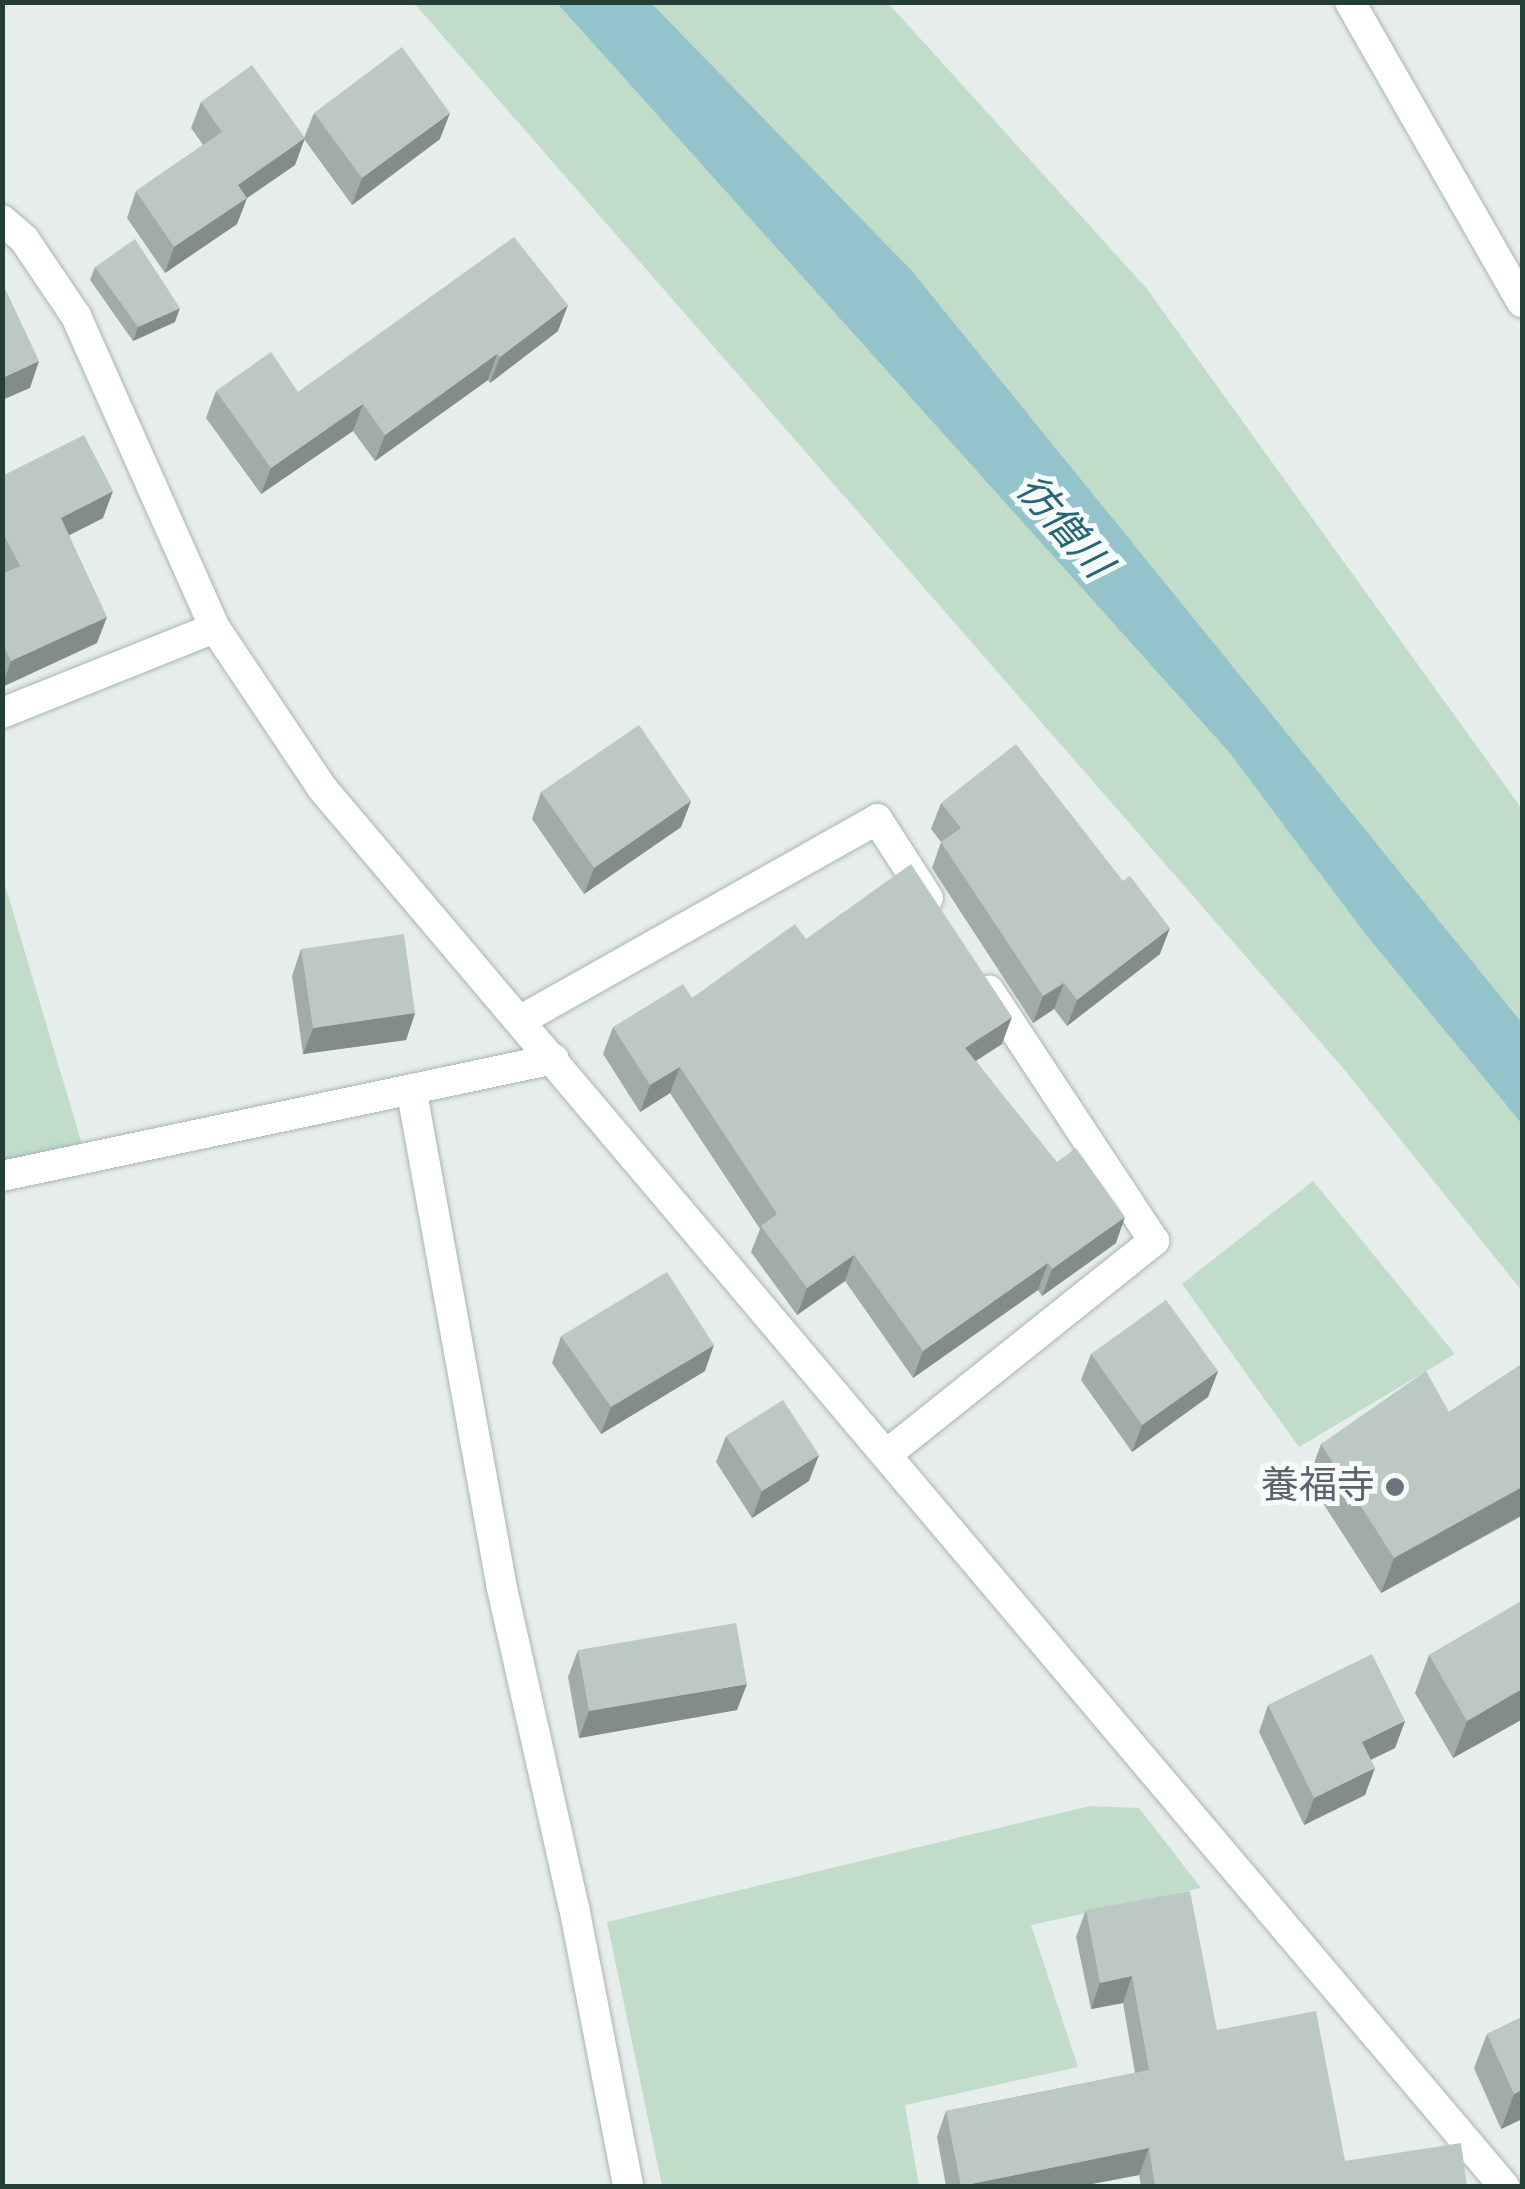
<!DOCTYPE html>
<html>
<head>
<meta charset="utf-8">
<style>
  body { margin:0 }
  #map { position:relative; width:1525px; height:2189px; overflow:hidden; background:#e6edea; font-family:"Sofia Sans Condensed","Noto Sans JP",sans-serif }
  div>[style] { position:absolute }
  .green>* { inset:0; background:#c1dcc9 }
  .water>* { inset:0; background:#94c3cc }
  .roads { filter:drop-shadow(0 0 2px #a9b5b1) drop-shadow(0 0 2px #a9b5b1) }
  .minor>* { height:30px; margin:-15px; padding:0 15px; transform-origin:15px; border-radius:15px; background:#fff }
  .wall>* { inset:0; background:#a1aca8 }
  .shaded-wall>* { inset:0; background:#838c88 }
  .building>* { inset:0; background:#bbc8c3 }
  .dots>* { width:28px; height:28px; translate:-50% -50%; box-sizing:border-box; border:5px solid #f6faf8; border-radius:50% }
  span { translate:-50% -50%; white-space:nowrap; text-align:center; line-height:1.15; -webkit-text-stroke:10px #f6faf8; paint-order:stroke }
  .worship-label { font-size:38px; color:#5b616d }
  .right { translate:-100% -50%; text-align:right }
  .water-label { font-size:40px; color:#266674; font-style:italic }
  .frame { position:absolute; inset:0; border:5px solid #263e38; pointer-events:none }
</style>
</head>
<body>
<div id="map">
  <div class="green">
    <div style="clip-path:polygon(414px 3px,888px 3px,1147px 289px,1522px 809px,1522px 1291px,1343px 1068px)"></div>
    <div style="clip-path:polygon(2px 875px,86px 1158px,2px 1170px)"></div>
    <div style="clip-path:polygon(1313px 1181px,1455px 1354px,1299px 1447px,1182px 1284px)"></div>
    <div style="clip-path:polygon(1090px 1806px,1139px 1808px,1201px 1888px,1031px 1925px,1078px 2067px,905px 2105px,919px 2186px,662px 2186px,607px 1922px)"></div>
  </div>
  <div class="water">
    <div style="clip-path:polygon(557px 3px,651px 3px,911px 270px,1522px 1023px,1522px 1124px,1367px 936px,1229px 752px)"></div>
  </div>
  <div class="roads">
    <div class="minor">
      <div style="left:1350px;top:2px;width:346px;rotate:60.2deg"></div>
      <div style="left:2px;top:220px;width:29px;rotate:41deg"></div>
      <div style="left:24px;top:239px;width:93px;rotate:56deg"></div>
      <div style="left:76px;top:316px;width:342px;rotate:66deg"></div>
      <div style="left:215px;top:628px;width:192px;rotate:56.2deg"></div>
      <div style="left:322px;top:788px;width:1831px;rotate:49.79deg"></div>
      <div style="left:2px;top:713px;width:229px;rotate:-21.8deg"></div>
      <div style="left:521px;top:1020px;width:409px;rotate:-29.4deg"></div>
      <div style="left:877px;top:819px;width:94px;rotate:57.2deg"></div>
      <div style="left:412px;top:1093px;width:499px;rotate:79.7deg"></div>
      <div style="left:501px;top:1584px;width:331px;rotate:77.3deg"></div>
      <div style="left:574px;top:1907px;width:284px;rotate:79deg"></div>
      <div style="left:2px;top:1176px;width:564px;rotate:-11.97deg"></div>
      <div style="left:887px;top:1454px;width:342px;rotate:-38.6deg"></div>
      <div style="left:1154px;top:1241px;width:300px;rotate:-123.4deg"></div>
    </div>
  </div>
  <div class="wall">
    <div style="clip-path:polygon(201px 102px,304px 138px,314px 113px,440px 139px,352px 205px,304px 139px,295px 165px,247px 198px,237px 224px,165px 273px,127px 218px,136px 191px,203px 145px,191px 128px)"></div>
    <div style="clip-path:polygon(95px 267px,175px 322px,133px 341px,90px 280px)"></div>
    <div style="clip-path:polygon(558px 331px,490px 383px,488px 380px,375px 461px,353px 431px,261px 494px,206px 418px,216px 391px,298px 392px)"></div>
    <div style="clip-path:polygon(2px 476px,103px 518px,69px 535px,97px 643px,2px 687px)"></div>
    <div style="clip-path:polygon(541px 792px,691px 801px,681px 827px,584px 894px,532px 819px)"></div>
    <div style="clip-path:polygon(941px 803px,1160px 954px,1067px 1026px,1054px 1009px,1033px 1023px,932px 868px,941px 842px,931px 829px)"></div>
    <div style="clip-path:polygon(806px 939px,1002px 1044px,976px 1061px,1116px 1243px,1042px 1296px,1038px 1290px,913px 1378px,845px 1281px,797px 1315px,751px 1252px,760px 1229px,670px 1093px,640px 1112px,603px 1054px,613px 1027px,692px 998px)"></div>
    <div style="clip-path:polygon(301px 949px,415px 1013px,406px 1040px,303px 1054px,292px 976px)"></div>
    <div style="clip-path:polygon(561px 1336px,705px 1371px,601px 1434px,552px 1363px)"></div>
    <div style="clip-path:polygon(1091px 1354px,1218px 1371px,1208px 1397px,1132px 1452px,1081px 1380px)"></div>
    <div style="clip-path:polygon(1522px 1364px,1522px 1516px,1381px 1593px,1308px 1480px,1321px 1444px,1449px 1412px)"></div>
    <div style="clip-path:polygon(726px 1436px,809px 1481px,752px 1518px,716px 1462px)"></div>
    <div style="clip-path:polygon(1522px 1601px,1522px 1722px,1521px 1720px,1453px 1758px,1415px 1693px,1429px 1655px)"></div>
    <div style="clip-path:polygon(578px 1650px,737px 1710px,579px 1738px,568px 1677px)"></div>
    <div style="clip-path:polygon(1268px 1705px,1405px 1721px,1395px 1748px,1371px 1760px,1365px 1795px,1304px 1825px,1259px 1732px)"></div>
    <div style="clip-path:polygon(1086px 1910px,1217px 2030px,1345px 2161px,1467px 2186px,1141px 2186px,1139px 2175px,1081px 2186px,946px 2186px,937px 2137px,946px 2111px,1135px 2073px,1123px 2003px,1091px 2009px,1076px 1937px)"></div>
    <div style="clip-path:polygon(1522px 2017px,1522px 2119px,1501px 2129px,1474px 2068px,1487px 2034px)"></div>
  </div>
  <div class="shaded-wall">
    <div style="clip-path:polygon(450px 113px,440px 139px,352px 205px,362px 178px)"></div>
    <div style="clip-path:polygon(305px 138px,295px 165px,247px 198px,237px 224px,165px 273px,174px 247px,238px 185px)"></div>
    <div style="clip-path:polygon(568px 305px,558px 331px,490px 383px,500px 357px)"></div>
    <div style="clip-path:polygon(180px 308px,175px 322px,133px 341px,138px 327px)"></div>
    <div style="clip-path:polygon(497px 354px,488px 380px,375px 461px,385px 435px)"></div>
    <div style="clip-path:polygon(39px 361px,30px 388px,2px 400px,2px 378px)"></div>
    <div style="clip-path:polygon(363px 404px,353px 431px,261px 494px,271px 468px)"></div>
    <div style="clip-path:polygon(113px 491px,103px 518px,52px 544px,61px 518px)"></div>
    <div style="clip-path:polygon(107px 617px,97px 643px,2px 687px,11px 661px)"></div>
    <div style="clip-path:polygon(691px 801px,681px 827px,584px 894px,594px 868px)"></div>
    <div style="clip-path:polygon(1170px 928px,1160px 954px,1067px 1026px,1077px 1000px)"></div>
    <div style="clip-path:polygon(1064px 983px,1054px 1009px,1033px 1023px,1043px 996px)"></div>
    <div style="clip-path:polygon(415px 1013px,406px 1040px,303px 1054px,313px 1028px)"></div>
    <div style="clip-path:polygon(1012px 1017px,1002px 1044px,955px 1074px,965px 1048px)"></div>
    <div style="clip-path:polygon(680px 1067px,670px 1093px,640px 1112px,650px 1085px)"></div>
    <div style="clip-path:polygon(1125px 1217px,1116px 1243px,1042px 1296px,1052px 1269px)"></div>
    <div style="clip-path:polygon(854px 1255px,845px 1281px,797px 1315px,807px 1288px)"></div>
    <div style="clip-path:polygon(1048px 1263px,1038px 1290px,913px 1378px,923px 1351px)"></div>
    <div style="clip-path:polygon(714px 1345px,705px 1371px,601px 1434px,611px 1407px)"></div>
    <div style="clip-path:polygon(1218px 1371px,1208px 1397px,1132px 1452px,1142px 1425px)"></div>
    <div style="clip-path:polygon(819px 1455px,809px 1481px,752px 1518px,762px 1491px)"></div>
    <div style="clip-path:polygon(1522px 1487px,1522px 1515px,1381px 1593px,1394px 1558px)"></div>
    <div style="clip-path:polygon(747px 1684px,737px 1710px,579px 1738px,589px 1711px)"></div>
    <div style="clip-path:polygon(1522px 1689px,1522px 1715px,1521px 1720px,1453px 1758px,1467px 1721px)"></div>
    <div style="clip-path:polygon(1405px 1721px,1395px 1748px,1353px 1768px,1362px 1742px)"></div>
    <div style="clip-path:polygon(1375px 1768px,1365px 1795px,1304px 1825px,1314px 1798px)"></div>
    <div style="clip-path:polygon(1132px 1976px,1123px 2003px,1091px 2009px,1100px 1983px)"></div>
    <div style="clip-path:polygon(1522px 2090px,1522px 2119px,1501px 2129px,1514px 2094px)"></div>
    <div style="clip-path:polygon(1149px 2148px,1139px 2175px,1081px 2186px,961px 2186px)"></div>
  </div>
  <div class="building">
    <div style="clip-path:polygon(402px 47px,450px 113px,362px 178px,314px 113px)"></div>
    <div style="clip-path:polygon(252px 65px,305px 138px,238px 185px,247px 198px,174px 247px,136px 191px,222px 132px,201px 102px)"></div>
    <div style="clip-path:polygon(514px 237px,568px 305px,500px 357px,497px 354px,385px 435px,363px 404px,271px 468px,216px 391px,271px 352px,298px 392px)"></div>
    <div style="clip-path:polygon(135px 239px,180px 308px,138px 327px,95px 267px)"></div>
    <div style="clip-path:polygon(2px 282px,39px 361px,2px 378px)"></div>
    <div style="clip-path:polygon(84px 435px,113px 491px,61px 518px,107px 617px,11px 661px,2px 642px,2px 574px,20px 566px,2px 531px,2px 476px)"></div>
    <div style="clip-path:polygon(639px 725px,691px 801px,594px 868px,541px 792px)"></div>
    <div style="clip-path:polygon(1016px 744px,1123px 881px,1130px 876px,1170px 928px,1077px 1000px,1064px 983px,1043px 996px,941px 842px,961px 828px,941px 803px)"></div>
    <div style="clip-path:polygon(911px 864px,1012px 1017px,965px 1048px,1057px 1162px,1076px 1148px,1125px 1217px,1052px 1269px,1048px 1263px,923px 1351px,854px 1255px,807px 1288px,761px 1226px,777px 1214px,680px 1067px,650px 1085px,613px 1027px,683px 984px,692px 998px,795px 924px,806px 939px)"></div>
    <div style="clip-path:polygon(404px 934px,415px 1013px,313px 1028px,301px 949px)"></div>
    <div style="clip-path:polygon(667px 1272px,714px 1345px,611px 1407px,561px 1336px)"></div>
    <div style="clip-path:polygon(1166px 1300px,1218px 1371px,1142px 1425px,1091px 1354px)"></div>
    <div style="clip-path:polygon(1522px 1364px,1522px 1487px,1394px 1558px,1321px 1444px,1426px 1371px,1449px 1412px)"></div>
    <div style="clip-path:polygon(783px 1400px,819px 1455px,762px 1491px,726px 1436px)"></div>
    <div style="clip-path:polygon(1522px 1601px,1522px 1689px,1467px 1721px,1429px 1655px)"></div>
    <div style="clip-path:polygon(736px 1623px,747px 1684px,589px 1711px,578px 1650px)"></div>
    <div style="clip-path:polygon(1372px 1654px,1405px 1721px,1362px 1742px,1375px 1768px,1314px 1798px,1268px 1705px)"></div>
    <div style="clip-path:polygon(1190px 1891px,1217px 2030px,1316px 2011px,1345px 2161px,1461px 2143px,1467px 2186px,1155px 2186px,1149px 2148px,961px 2186px,946px 2111px,1149px 2070px,1132px 1976px,1100px 1983px,1086px 1910px)"></div>
    <div style="clip-path:polygon(1522px 2017px,1522px 2090px,1514px 2094px,1487px 2034px)"></div>
  </div>
  <div class="dots">
    <div style="left:1395px;top:1487px;background:#6b7280"></div>
  </div>
  <div class="worship-label">
    <span class="right" style="left:1375px;top:1487px">養福寺</span>
  </div>
  <div class="water-label">
    <span style="left:1063px;top:527px;rotate:49deg">彷僧川</span>
  </div>
  <div class="frame"></div>
</div>
</body>
</html>
